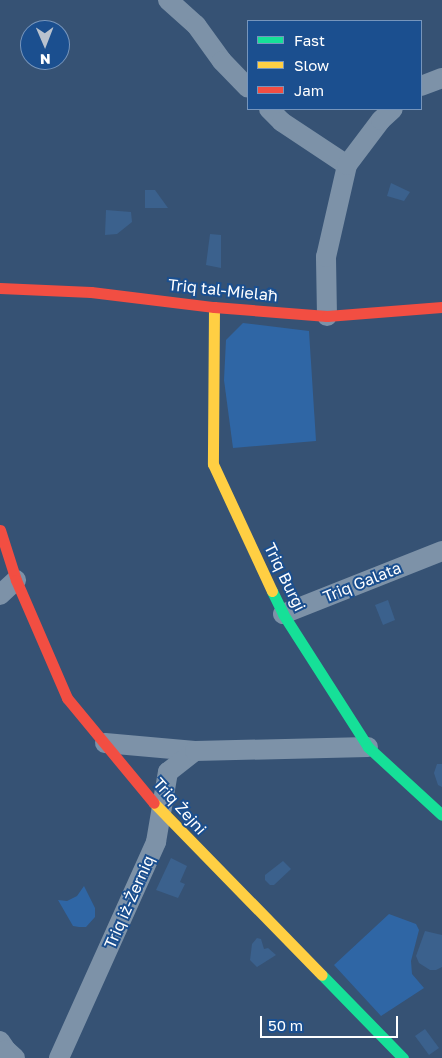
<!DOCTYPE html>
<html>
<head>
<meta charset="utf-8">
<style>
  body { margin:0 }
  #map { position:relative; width:442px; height:1058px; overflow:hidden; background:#365274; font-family:"Golos Text",sans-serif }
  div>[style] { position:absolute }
  .green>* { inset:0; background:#2f66a5 }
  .water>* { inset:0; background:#3b618d }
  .street>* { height:20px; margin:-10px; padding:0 10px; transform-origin:10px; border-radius:10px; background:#7d92a8 }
  .fast>* { height:11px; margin:-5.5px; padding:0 5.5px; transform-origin:5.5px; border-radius:5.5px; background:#16e098 }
  .slow>* { height:11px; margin:-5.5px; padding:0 5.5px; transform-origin:5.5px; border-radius:5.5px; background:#ffcf43 }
  .jam>* { height:11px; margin:-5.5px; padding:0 5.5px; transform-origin:5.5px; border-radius:5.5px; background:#f24e42 }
  span { translate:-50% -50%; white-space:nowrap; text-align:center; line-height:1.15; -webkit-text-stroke:4px #1b4f8f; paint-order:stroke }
  .street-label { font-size:16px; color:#fff }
  .legend { position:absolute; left:247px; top:20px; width:175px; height:90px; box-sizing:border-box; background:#1b4f8f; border:1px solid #7695bc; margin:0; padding:6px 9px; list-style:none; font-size:15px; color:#fff }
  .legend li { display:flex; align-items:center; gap:10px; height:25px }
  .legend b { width:25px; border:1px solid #7695bc }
  .north { position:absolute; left:20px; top:20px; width:50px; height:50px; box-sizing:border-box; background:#1b4f8f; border:1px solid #7695bc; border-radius:50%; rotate:179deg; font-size:14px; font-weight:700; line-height:20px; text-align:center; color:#fff }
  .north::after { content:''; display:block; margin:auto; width:18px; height:22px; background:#b9c2ce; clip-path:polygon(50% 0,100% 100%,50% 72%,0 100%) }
  .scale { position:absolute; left:260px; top:1016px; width:138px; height:22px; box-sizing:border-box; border:2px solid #fff; border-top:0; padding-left:6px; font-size:15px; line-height:18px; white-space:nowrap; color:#fff; -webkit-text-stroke:4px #1b4f8f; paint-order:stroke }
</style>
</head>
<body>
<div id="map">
  <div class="green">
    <div style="clip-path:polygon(243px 323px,309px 331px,316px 441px,233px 448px,224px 380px,226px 340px)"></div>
    <div style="clip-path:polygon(84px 886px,95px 908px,95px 917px,86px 927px,79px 927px,73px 926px,58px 900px,67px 901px,77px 896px)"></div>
    <div style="clip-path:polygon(389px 914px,416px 924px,419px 930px,411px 961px,412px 974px,424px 988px,381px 1016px,334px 965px)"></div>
  </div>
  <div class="water">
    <div style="clip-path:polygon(391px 183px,410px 192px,404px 201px,387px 196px)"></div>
    <div style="clip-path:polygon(145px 190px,155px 190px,168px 208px,145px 208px)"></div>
    <div style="clip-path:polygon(106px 210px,131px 212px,132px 222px,117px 234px,105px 235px)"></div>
    <div style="clip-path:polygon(210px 234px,221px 235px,221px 268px,206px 265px)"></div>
    <div style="clip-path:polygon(388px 600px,395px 620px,383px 625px,375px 605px)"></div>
    <div style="clip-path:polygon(437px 764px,442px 764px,442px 787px,438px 785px,434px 773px)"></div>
    <div style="clip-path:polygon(171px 858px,187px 866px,180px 882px,185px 884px,178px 898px,156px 890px)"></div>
    <div style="clip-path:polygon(283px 861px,291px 869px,274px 885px,270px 885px,265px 880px,265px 875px)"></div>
    <div style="clip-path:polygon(425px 931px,442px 935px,442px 967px,436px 970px,430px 970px,419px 963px,416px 956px)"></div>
    <div style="clip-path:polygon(257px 938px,261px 939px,264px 949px,268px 948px,276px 955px,257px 967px,250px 960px,252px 944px)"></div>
    <div style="clip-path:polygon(425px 1029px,439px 1048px,429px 1055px,415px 1036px)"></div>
  </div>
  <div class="street">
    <div style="left:168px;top:0;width:38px;rotate:42deg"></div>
    <div style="left:196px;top:25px;width:44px;rotate:54.2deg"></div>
    <div style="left:222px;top:61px;width:37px;rotate:46deg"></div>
    <div style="left:421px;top:86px;width:22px;rotate:-21deg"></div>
    <div style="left:269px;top:109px;width:18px;rotate:45deg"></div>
    <div style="left:282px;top:122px;width:78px;rotate:33.5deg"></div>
    <div style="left:327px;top:316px;width:59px;rotate:-91deg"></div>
    <div style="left:326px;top:257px;width:94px;rotate:-77.1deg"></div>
    <div style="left:347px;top:165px;width:56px;rotate:-52.9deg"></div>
    <div style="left:381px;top:120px;width:16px;rotate:-43deg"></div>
    <div style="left:0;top:595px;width:22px;rotate:-43deg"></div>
    <div style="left:283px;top:614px;width:171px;rotate:-21.6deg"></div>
    <div style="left:105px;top:743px;width:90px;rotate:5.1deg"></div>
    <div style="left:0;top:1041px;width:11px;rotate:56deg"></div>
    <div style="left:6px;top:1050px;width:12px;rotate:42deg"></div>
    <div style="left:59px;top:1058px;width:237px;rotate:-65.8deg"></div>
    <div style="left:156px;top:842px;width:71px;rotate:-80.3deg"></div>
    <div style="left:168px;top:772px;width:34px;rotate:-38deg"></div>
    <div style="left:195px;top:751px;width:173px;rotate:-1.3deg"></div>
  </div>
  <div class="fast">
    <div style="left:272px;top:591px;width:25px;rotate:64deg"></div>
    <div style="left:283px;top:614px;width:158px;rotate:57.4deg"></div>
    <div style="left:368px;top:747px;width:100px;rotate:42.6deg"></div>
    <div style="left:322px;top:975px;width:116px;rotate:45.7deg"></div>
  </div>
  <div class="slow">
    <div style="left:214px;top:307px;width:157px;rotate:90.4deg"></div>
    <div style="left:213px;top:464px;width:140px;rotate:65.1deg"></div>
    <div style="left:154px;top:803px;width:240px;rotate:45.7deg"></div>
  </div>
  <div class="jam">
    <div style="left:0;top:288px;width:91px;rotate:2.5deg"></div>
    <div style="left:91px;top:292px;width:124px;rotate:7deg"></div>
    <div style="left:214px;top:307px;width:113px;rotate:4.6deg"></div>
    <div style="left:327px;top:316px;width:115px;rotate:-4.5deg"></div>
    <div style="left:0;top:530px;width:52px;rotate:72.3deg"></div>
    <div style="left:16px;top:580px;width:129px;rotate:66.6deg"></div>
    <div style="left:67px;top:698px;width:136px;rotate:50.4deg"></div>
  </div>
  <div class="street-label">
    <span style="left:223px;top:290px;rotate:6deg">Triq tal-Mielaħ</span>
    <span style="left:285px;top:577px;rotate:64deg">Triq Burgi</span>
    <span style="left:362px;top:582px;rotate:-22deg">Triq Galata</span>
    <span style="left:180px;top:806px;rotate:48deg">Triq Żejni</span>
    <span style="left:129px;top:902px;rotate:-66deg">Triq iż-Żerniq</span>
  </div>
  <ul class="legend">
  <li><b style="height:6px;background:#16e098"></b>Fast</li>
  <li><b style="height:6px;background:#ffcf43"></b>Slow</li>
  <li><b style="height:6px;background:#f24e42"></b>Jam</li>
  </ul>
  <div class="north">N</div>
  <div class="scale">50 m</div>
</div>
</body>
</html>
